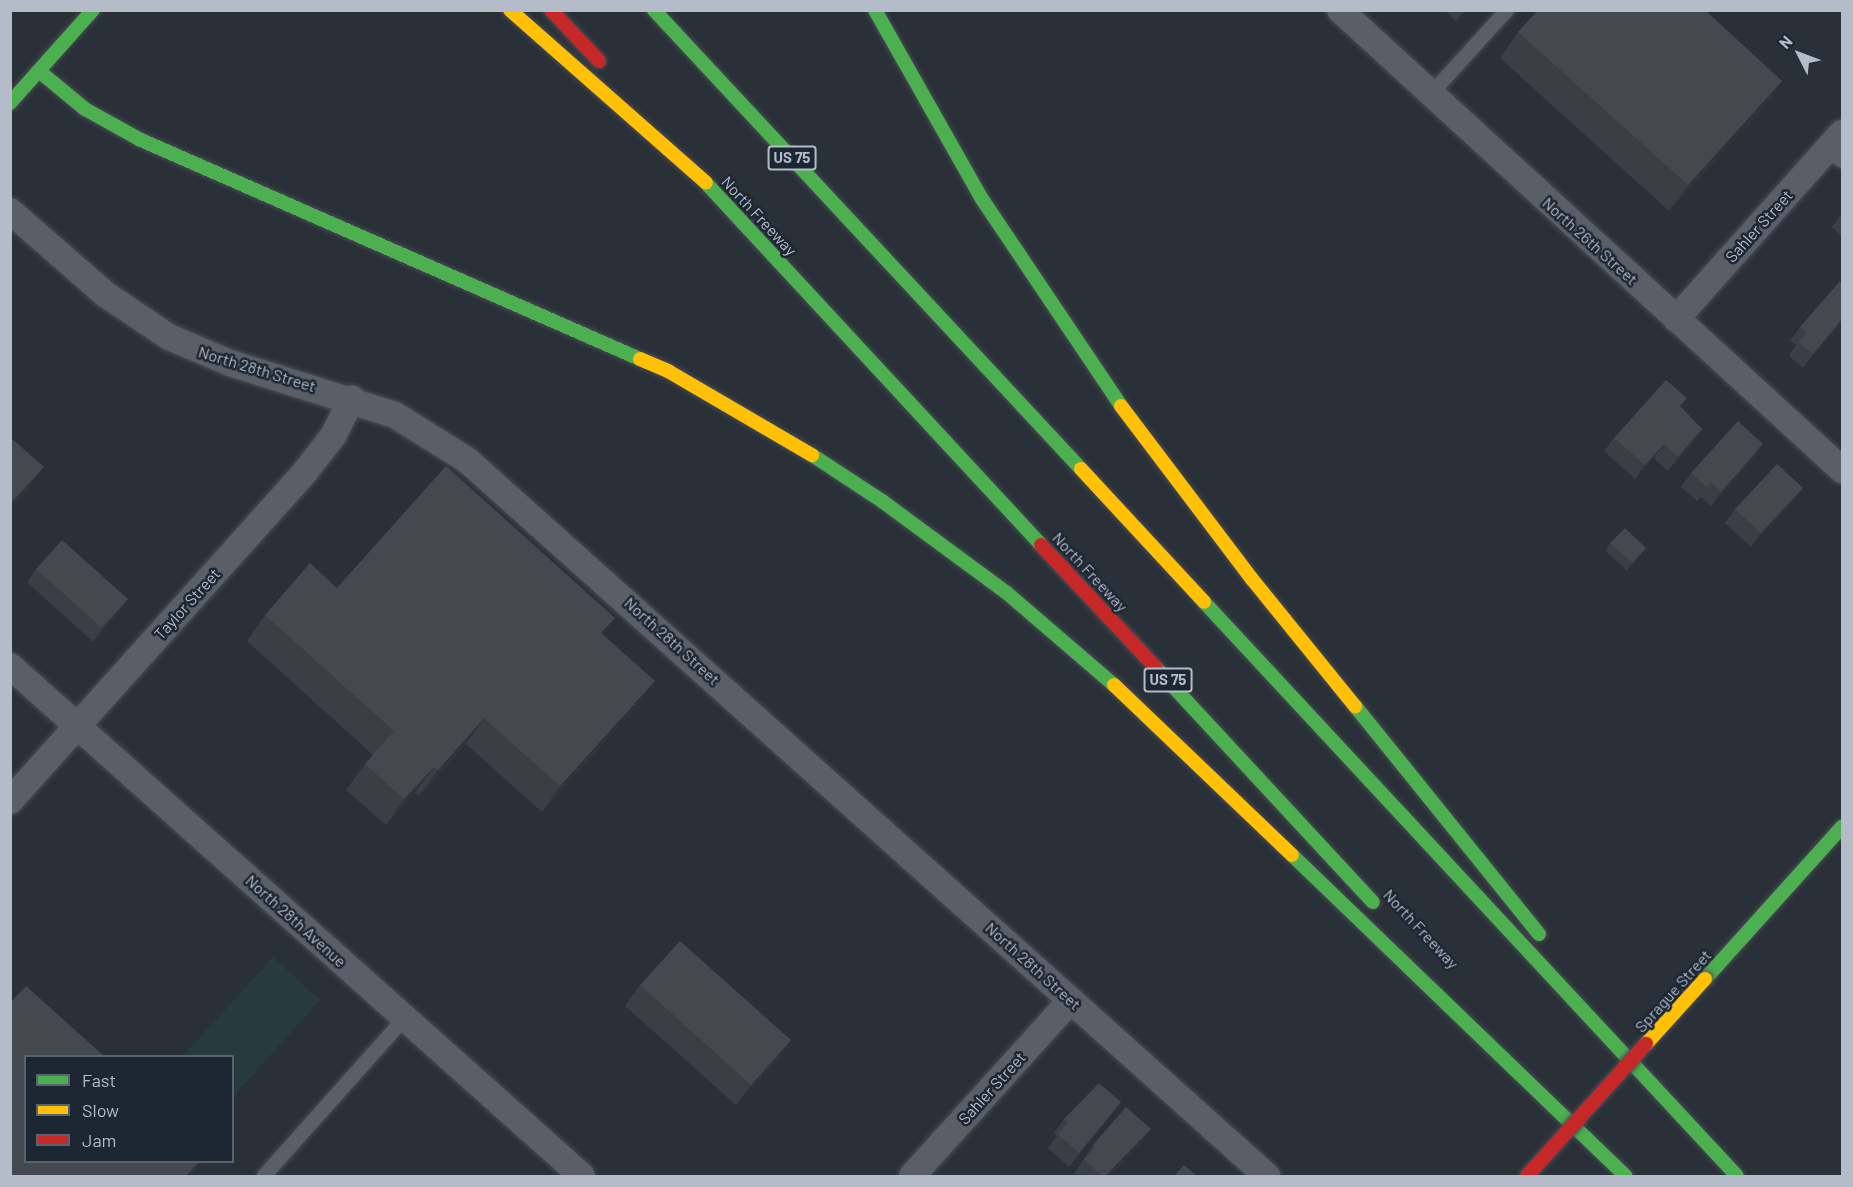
<!DOCTYPE html>
<html>
<head>
<meta charset="utf-8">
<style>
  body { margin:0 }
  #map { position:relative; width:1853px; height:1187px; overflow:hidden; background:#2a3038; font-family:Barlow,sans-serif }
  div>[style] { position:absolute }
  .green>* { inset:0; background:#273a3e }
  .roads { filter:drop-shadow(0 0 2px #484c53) drop-shadow(0 0 2px #484c53) }
  .lane>* { height:14px; margin:-7px; padding:0 7px; transform-origin:7px; border-radius:7px; background:#5a5e66 }
  .street>* { height:26px; margin:-13px; padding:0 13px; transform-origin:13px; border-radius:13px; background:#5a5e66 }
  .fast>* { height:14px; margin:-7px; padding:0 7px; transform-origin:7px; border-radius:7px; background:#4caf50 }
  .slow>* { height:14px; margin:-7px; padding:0 7px; transform-origin:7px; border-radius:7px; background:#ffc107 }
  .jam>* { height:14px; margin:-7px; padding:0 7px; transform-origin:7px; border-radius:7px; background:#c62828 }
  .bridges { filter:drop-shadow(0 0 2px #484c53) drop-shadow(0 0 2px #484c53) }
  .slow-bridge>* { height:14px; margin:-7px; padding:0 7px; transform-origin:7px; border-radius:7px; background:#ffc107 }
  .jam-bridge>* { height:14px; margin:-7px; padding:0 7px; transform-origin:7px; border-radius:7px; background:#c62828 }
  .wall>* { inset:0; background:#3a3f45 }
  .shaded-wall>* { inset:0; background:#303338 }
  .building>* { inset:0; background:#444950 }
  span { translate:-50% -50%; white-space:nowrap; text-align:center; line-height:1.15; -webkit-text-stroke:5px #1d2633; paint-order:stroke }
  .shield-label span { padding:2px 4px; background:#1d2633; border:2px solid; border-radius:4px; -webkit-text-stroke-width:0 }
  .shield-label { font-size:15px; color:#b4bcc9; font-weight:700 }
  .street-label { font-size:16px; color:#b4bcc9 }
  .frame { position:absolute; inset:0; border:12px solid #b4bcc9; pointer-events:none }
  .legend { position:absolute; left:24px; top:1055px; width:210px; height:108px; box-sizing:border-box; background:#1d2633; border:2px solid #59626f; margin:0; padding:8px 10px; list-style:none; font-size:18px; color:#b4bcc9 }
  .legend li { display:flex; align-items:center; gap:12px; height:30px }
  .legend b { width:30px; border:2px solid #59626f }
  .north { position:absolute; left:1769px; top:24px; width:60px; height:60px; -webkit-text-stroke:4px #1d2633; paint-order:stroke; rotate:312deg; font-size:16px; font-weight:700; line-height:24px; text-align:center; color:#b4bcc9 }
  .north::after { content:''; display:block; margin:auto; width:21px; height:27px; background:#b4bcc9; clip-path:polygon(50% 0,100% 100%,50% 72%,0 100%) }
</style>
</head>
<body>
<div id="map">
  <div class="green">
    <div style="clip-path:polygon(273px 957px,320px 1000px,233px 1097px,232px 1056px,183px 1056px)"></div>
  </div>
  <div class="roads">
    <div class="lane">
      <div style="left:1430px;top:95px;width:115px;rotate:-47.8deg"></div>
      <div style="left:1828px;top:149px;width:18px;rotate:41deg"></div>
      <div style="left:264px;top:1176px;width:212px;rotate:-48.3deg"></div>
    </div>
    <div class="street">
      <div style="left:1340px;top:10px;width:681px;rotate:42.5deg"></div>
      <div style="left:10px;top:211px;width:126px;rotate:41.1deg"></div>
      <div style="left:105px;top:294px;width:77px;rotate:33.9deg"></div>
      <div style="left:169px;top:337px;width:66px;rotate:23.1deg"></div>
      <div style="left:230px;top:363px;width:173px;rotate:17.5deg"></div>
      <div style="left:395px;top:415px;width:85px;rotate:32deg"></div>
      <div style="left:467px;top:460px;width:1074px;rotate:41.83deg"></div>
      <div style="left:1676px;top:319px;width:249px;rotate:-48.3deg"></div>
      <div style="left:10px;top:666px;width:766px;rotate:41.72deg"></div>
      <div style="left:10px;top:801px;width:442px;rotate:-48.1deg"></div>
      <div style="left:305px;top:472px;width:46px;rotate:-52.1deg"></div>
      <div style="left:333px;top:436px;width:42px;rotate:-62.8deg"></div>
      <div style="left:912px;top:1176px;width:237px;rotate:-47.9deg"></div>
    </div>
    <div class="fast">
      <div style="left:654px;top:10px;width:627px;rotate:47.07deg"></div>
      <div style="left:875px;top:10px;width:217px;rotate:60.5deg"></div>
      <div style="left:982px;top:199px;width:249px;rotate:56.1deg"></div>
      <div style="left:39px;top:71px;width:60px;rotate:39.6deg"></div>
      <div style="left:85px;top:109px;width:64px;rotate:29deg"></div>
      <div style="left:141px;top:140px;width:545px;rotate:23.7deg"></div>
      <div style="left:10px;top:103px;width:125px;rotate:-48.3deg"></div>
      <div style="left:706px;top:183px;width:493px;rotate:47.2deg"></div>
      <div style="left:812px;top:455px;width:84px;rotate:33.3deg"></div>
      <div style="left:882px;top:501px;width:155px;rotate:36.4deg"></div>
      <div style="left:1007px;top:593px;width:141px;rotate:40.7deg"></div>
      <div style="left:1204px;top:602px;width:783px;rotate:47.12deg"></div>
      <div style="left:1156px;top:668px;width:319px;rotate:47.2deg"></div>
      <div style="left:1355px;top:706px;width:293px;rotate:51.1deg"></div>
      <div style="left:1292px;top:855px;width:463px;rotate:43.9deg"></div>
      <div style="left:1705px;top:979px;width:205px;rotate:-48deg"></div>
    </div>
    <div class="slow">
      <div style="left:510px;top:10px;width:261px;rotate:41.4deg"></div>
      <div style="left:640px;top:359px;width:30px;rotate:23deg"></div>
      <div style="left:668px;top:371px;width:167px;rotate:30.3deg"></div>
      <div style="left:1121px;top:406px;width:217px;rotate:52.9deg"></div>
      <div style="left:1252px;top:579px;width:164px;rotate:51deg"></div>
      <div style="left:1081px;top:469px;width:181px;rotate:47.2deg"></div>
      <div style="left:1114px;top:685px;width:246px;rotate:43.7deg"></div>
    </div>
    <div class="jam">
      <div style="left:551px;top:10px;width:70px;rotate:46.7deg"></div>
      <div style="left:1041px;top:545px;width:168px;rotate:46.9deg"></div>
    </div>
  </div>
  <div class="bridges">
    <div class="slow-bridge">
      <div style="left:1646px;top:1044px;width:88px;rotate:-47.8deg"></div>
    </div>
    <div class="jam-bridge">
      <div style="left:1527px;top:1176px;width:178px;rotate:-48deg"></div>
    </div>
  </div>
  <div class="wall">
    <div style="clip-path:polygon(1444px 10px,1465px 10px,1456px 21px)"></div>
    <div style="clip-path:polygon(1518px 32px,1782px 81px,1764px 107px,1669px 211px,1500px 58px)"></div>
    <div style="clip-path:polygon(1842px 213px,1842px 237px,1832px 227px)"></div>
    <div style="clip-path:polygon(1842px 322px,1803px 368px,1789px 356px,1796px 345px,1790px 341px,1800px 327px)"></div>
    <div style="clip-path:polygon(1681px 407px,1702px 429px,1693px 443px,1668px 471px,1654px 458px,1635px 479px,1604px 451px,1614px 438px)"></div>
    <div style="clip-path:polygon(1754px 458px,1711px 506px,1701px 497px,1697px 501px,1681px 487px,1691px 473px)"></div>
    <div style="clip-path:polygon(1803px 488px,1793px 502px,1751px 547px,1725px 523px,1735px 509px)"></div>
    <div style="clip-path:polygon(1610px 543px,1646px 548px,1641px 555px,1627px 571px,1606px 551px)"></div>
    <div style="clip-path:polygon(36px 569px,128px 599px,118px 613px,93px 642px,27px 582px)"></div>
    <div style="clip-path:polygon(337px 588px,603px 634px,636px 707px,542px 812px,466px 744px,419px 796px,415px 793px,386px 825px,346px 790px,365px 764px,373px 755px,247px 641px,265px 615px)"></div>
    <div style="clip-path:polygon(640px 985px,791px 1040px,777px 1060px,736px 1105px,625px 1006px)"></div>
    <div style="clip-path:polygon(1121px 1102px,1111px 1116px,1069px 1167px,1048px 1148px,1057px 1136px,1054px 1133px,1064px 1119px)"></div>
    <div style="clip-path:polygon(1141px 1143px,1109px 1176px,1077px 1176px,1074px 1174px,1093px 1145px)"></div>
  </div>
  <div class="shaded-wall">
    <div style="clip-path:polygon(1782px 81px,1764px 107px,1669px 211px,1688px 185px)"></div>
    <div style="clip-path:polygon(1842px 319px,1842px 322px,1803px 368px,1813px 354px)"></div>
    <div style="clip-path:polygon(1702px 429px,1693px 443px,1668px 471px,1678px 457px)"></div>
    <div style="clip-path:polygon(1664px 444px,1654px 458px,1635px 479px,1645px 465px)"></div>
    <div style="clip-path:polygon(1763px 444px,1754px 458px,1711px 506px,1721px 492px)"></div>
    <div style="clip-path:polygon(44px 467px,30px 487px,10px 509px,10px 504px)"></div>
    <div style="clip-path:polygon(1803px 488px,1793px 502px,1751px 547px,1761px 533px)"></div>
    <div style="clip-path:polygon(1646px 548px,1641px 555px,1627px 571px,1632px 563px)"></div>
    <div style="clip-path:polygon(128px 599px,118px 613px,93px 642px,102px 628px)"></div>
    <div style="clip-path:polygon(615px 618px,596px 644px,601px 633px)"></div>
    <div style="clip-path:polygon(655px 681px,636px 707px,542px 812px,560px 786px)"></div>
    <div style="clip-path:polygon(484px 718px,466px 744px,419px 796px,438px 770px)"></div>
    <div style="clip-path:polygon(434px 767px,415px 793px,386px 825px,404px 799px)"></div>
    <div style="clip-path:polygon(791px 1040px,777px 1060px,736px 1105px,751px 1085px)"></div>
    <div style="clip-path:polygon(1121px 1102px,1111px 1116px,1069px 1167px,1079px 1153px)"></div>
    <div style="clip-path:polygon(1151px 1129px,1141px 1143px,1109px 1176px,1105px 1176px)"></div>
    <div style="clip-path:polygon(200px 1161px,205px 1161px,192px 1176px,186px 1176px)"></div>
  </div>
  <div class="building">
    <div style="clip-path:polygon(1538px 10px,1705px 10px,1782px 81px,1688px 185px,1518px 32px)"></div>
    <div style="clip-path:polygon(1840px 281px,1842px 284px,1842px 319px,1813px 354px,1798px 342px,1807px 333px,1800px 327px)"></div>
    <div style="clip-path:polygon(1666px 380px,1687px 398px,1680px 406px,1702px 429px,1678px 457px,1664px 444px,1645px 465px,1614px 438px)"></div>
    <div style="clip-path:polygon(1738px 421px,1763px 444px,1721px 492px,1711px 483px,1707px 487px,1691px 473px)"></div>
    <div style="clip-path:polygon(10px 437px,44px 467px,10px 504px)"></div>
    <div style="clip-path:polygon(1777px 464px,1803px 488px,1761px 533px,1735px 509px)"></div>
    <div style="clip-path:polygon(446px 466px,615px 618px,601px 633px,655px 681px,560px 786px,484px 718px,438px 770px,434px 767px,404px 799px,365px 764px,394px 731px,265px 615px,310px 563px,337px 588px)"></div>
    <div style="clip-path:polygon(1625px 528px,1646px 548px,1632px 563px,1610px 543px)"></div>
    <div style="clip-path:polygon(62px 540px,128px 599px,102px 628px,36px 569px)"></div>
    <div style="clip-path:polygon(680px 941px,791px 1040px,751px 1085px,640px 985px)"></div>
    <div style="clip-path:polygon(26px 986px,104px 1056px,26px 1056px,26px 1161px,200px 1161px,186px 1176px,10px 1176px,10px 1003px)"></div>
    <div style="clip-path:polygon(1099px 1083px,1121px 1102px,1079px 1153px,1058px 1134px,1068px 1123px,1064px 1119px)"></div>
    <div style="clip-path:polygon(1126px 1107px,1151px 1129px,1105px 1176px,1103px 1176px,1084px 1160px,1095px 1148px,1093px 1145px)"></div>
    <div style="clip-path:polygon(1184px 1165px,1197px 1176px,1174px 1176px)"></div>
  </div>
  <div class="shield-label">
    <span style="left:792px;top:158px">US 75</span>
    <span style="left:1168px;top:680px">US 75</span>
  </div>
  <div class="street-label">
    <span style="left:759px;top:216px;rotate:47deg">North Freeway</span>
    <span style="left:1759px;top:226px;rotate:-48deg">Sahler Street</span>
    <span style="left:1590px;top:241px;rotate:42deg">North 26th Street</span>
    <span style="left:257px;top:369px;rotate:17deg">North 28th Street</span>
    <span style="left:1090px;top:572px;rotate:47deg">North Freeway</span>
    <span style="left:187px;top:604px;rotate:-48deg">Taylor Street</span>
    <span style="left:672px;top:641px;rotate:42deg">North 28th Street</span>
    <span style="left:296px;top:921px;rotate:42deg">North 28th Avenue</span>
    <span style="left:1421px;top:929px;rotate:47deg">North Freeway</span>
    <span style="left:1033px;top:966px;rotate:42deg">North 28th Street</span>
    <span style="left:1673px;top:991px;rotate:-48deg">Sprague Street</span>
    <span style="left:992px;top:1088px;rotate:-48deg">Sahler Street</span>
  </div>
  <div class="frame"></div>
  <ul class="legend">
  <li><b style="height:8px;background:#4caf50"></b>Fast</li>
  <li><b style="height:8px;background:#ffc107"></b>Slow</li>
  <li><b style="height:8px;background:#c62828"></b>Jam</li>
  </ul>
  <div class="north">N</div>
</div>
</body>
</html>
